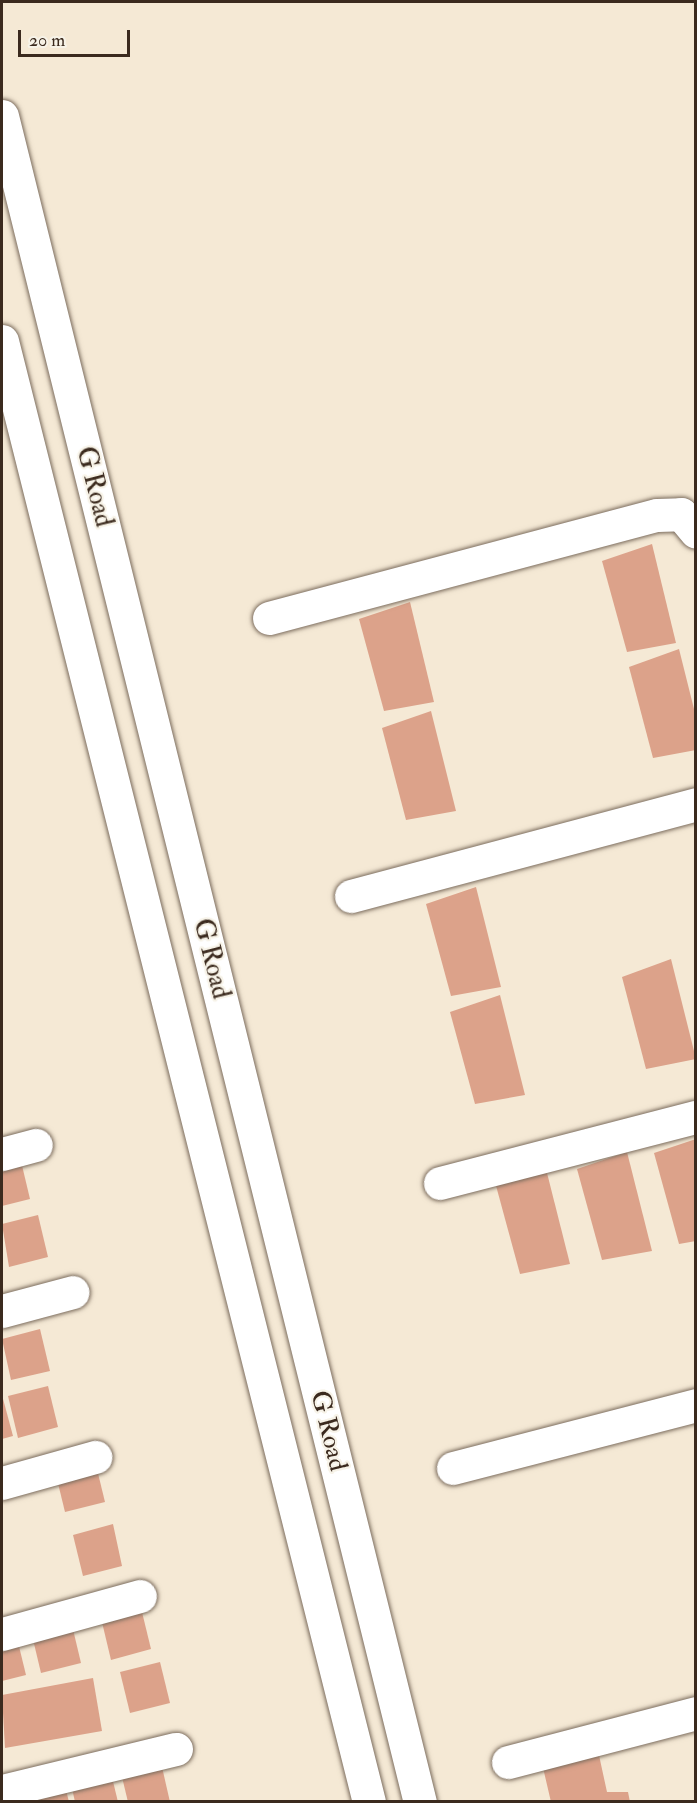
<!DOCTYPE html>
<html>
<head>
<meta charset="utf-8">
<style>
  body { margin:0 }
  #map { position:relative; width:697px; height:1803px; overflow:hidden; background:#f5e9d5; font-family:"IM FELL Double Pica",serif }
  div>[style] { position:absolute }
  .building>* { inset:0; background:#dca28a }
  .roads { filter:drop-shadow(0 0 2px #7c6d5e) drop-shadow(0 0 2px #7c6d5e) }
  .street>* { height:33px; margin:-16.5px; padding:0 16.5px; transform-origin:16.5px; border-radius:16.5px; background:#fff }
  .secondary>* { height:33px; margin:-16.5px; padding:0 16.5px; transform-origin:16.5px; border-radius:16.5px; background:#fff }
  span { translate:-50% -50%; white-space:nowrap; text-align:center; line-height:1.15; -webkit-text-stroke:4.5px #f7f3e8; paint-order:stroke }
  .street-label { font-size:26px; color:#3b2a1e }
  .frame { position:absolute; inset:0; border:3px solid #3b2a1e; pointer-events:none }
  .scale { position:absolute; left:18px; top:30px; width:112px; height:27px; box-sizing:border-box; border:3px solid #3b2a1e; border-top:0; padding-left:8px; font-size:18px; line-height:21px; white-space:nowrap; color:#3b2a1e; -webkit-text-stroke:4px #f7f3e8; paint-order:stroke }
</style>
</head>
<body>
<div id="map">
  <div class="building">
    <div style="clip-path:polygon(652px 544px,676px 643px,627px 652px,602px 561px)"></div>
    <div style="clip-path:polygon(410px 602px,434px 702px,384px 711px,359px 619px)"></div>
    <div style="clip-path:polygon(679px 649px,696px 717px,696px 750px,653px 758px,629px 667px)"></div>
    <div style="clip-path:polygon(431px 711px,456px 811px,406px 820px,382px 728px)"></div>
    <div style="clip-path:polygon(476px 887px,501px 987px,451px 996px,426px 904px)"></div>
    <div style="clip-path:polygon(671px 959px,696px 1059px,646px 1069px,622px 977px)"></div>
    <div style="clip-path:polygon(500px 995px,525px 1095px,475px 1104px,450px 1012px)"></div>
    <div style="clip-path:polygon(696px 1139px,696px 1241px,679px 1244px,654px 1153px)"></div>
    <div style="clip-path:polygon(627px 1152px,652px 1251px,602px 1260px,577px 1169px)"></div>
    <div style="clip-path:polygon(20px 1157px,30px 1199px,2px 1206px,2px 1162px)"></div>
    <div style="clip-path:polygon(545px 1165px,570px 1264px,520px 1274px,495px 1182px)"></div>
    <div style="clip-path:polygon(38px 1215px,48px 1257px,9px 1267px,2px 1224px)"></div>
    <div style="clip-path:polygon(40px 1329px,50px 1371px,11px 1380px,2px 1339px)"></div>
    <div style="clip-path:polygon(48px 1386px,58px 1427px,18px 1438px,8px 1396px)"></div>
    <div style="clip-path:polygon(2px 1395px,13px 1436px,2px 1439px)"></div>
    <div style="clip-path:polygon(95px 1461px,105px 1502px,65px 1512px,55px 1471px)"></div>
    <div style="clip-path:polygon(113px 1524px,122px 1566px,83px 1576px,73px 1535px)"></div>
    <div style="clip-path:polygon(141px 1608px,151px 1649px,111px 1660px,101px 1618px)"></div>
    <div style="clip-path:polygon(71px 1621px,81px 1663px,41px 1673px,31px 1631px)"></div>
    <div style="clip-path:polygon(16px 1634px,26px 1675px,2px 1681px,2px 1637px)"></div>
    <div style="clip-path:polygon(160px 1662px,170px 1703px,130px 1713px,120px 1672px)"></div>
    <div style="clip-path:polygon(93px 1678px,102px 1731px,5px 1748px,2px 1695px)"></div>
    <div style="clip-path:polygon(597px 1746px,607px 1792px,628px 1792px,630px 1802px,551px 1802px,541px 1759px)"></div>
    <div style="clip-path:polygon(162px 1767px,170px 1802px,128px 1802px,122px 1777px)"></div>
    <div style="clip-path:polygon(110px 1769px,118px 1802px,75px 1802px,70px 1779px)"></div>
    <div style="clip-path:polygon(65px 1786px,69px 1802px,27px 1802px)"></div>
  </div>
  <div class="roads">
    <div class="street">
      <div style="left:269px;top:618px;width:401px;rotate:-14.9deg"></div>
      <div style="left:657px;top:515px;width:24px;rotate:-2deg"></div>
      <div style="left:681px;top:514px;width:23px;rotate:50deg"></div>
      <div style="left:351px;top:896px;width:357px;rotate:-14.9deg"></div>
      <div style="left:2px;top:1154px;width:35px;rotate:-15deg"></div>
      <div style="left:440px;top:1183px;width:264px;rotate:-14.5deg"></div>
      <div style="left:2px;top:1311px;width:73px;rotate:-15deg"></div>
      <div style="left:453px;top:1468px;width:251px;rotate:-14.5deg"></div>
      <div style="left:2px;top:1483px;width:97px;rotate:-15.6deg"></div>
      <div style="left:2px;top:1634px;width:143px;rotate:-15.4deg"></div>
      <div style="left:508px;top:1762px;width:194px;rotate:-14.6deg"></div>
      <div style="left:2px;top:1791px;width:179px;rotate:-13.6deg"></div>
    </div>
    <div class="secondary">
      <div style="left:2px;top:116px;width:1737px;rotate:76.08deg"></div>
      <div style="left:2px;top:341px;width:1506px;rotate:75.9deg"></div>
    </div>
  </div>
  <div class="street-label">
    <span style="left:94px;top:487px;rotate:76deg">G Road</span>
    <span style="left:211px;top:959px;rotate:76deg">G Road</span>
    <span style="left:328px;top:1431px;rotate:76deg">G Road</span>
  </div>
  <div class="frame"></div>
  <div class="scale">20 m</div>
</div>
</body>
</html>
